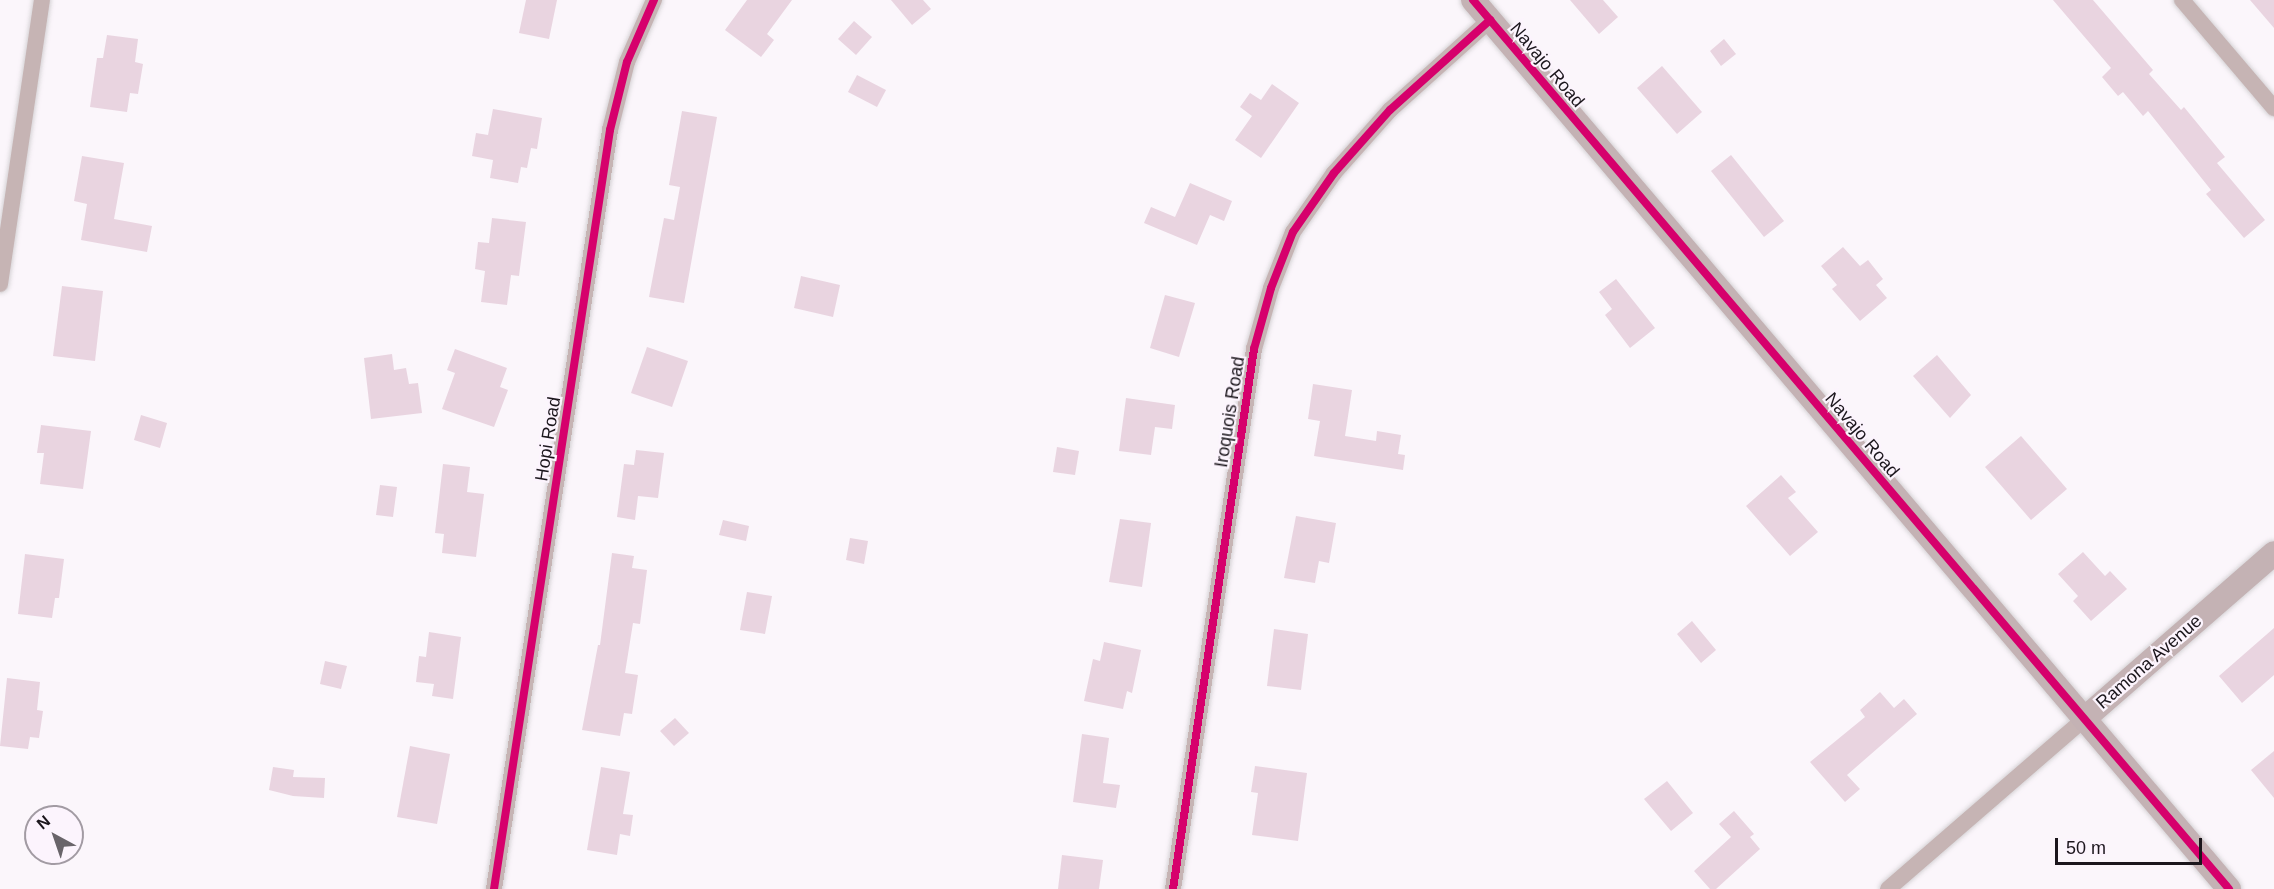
<!DOCTYPE html>
<html>
<head>
<meta charset="utf-8">
<style>
  body { margin:0 }
  #map { position:relative; width:2274px; height:889px; overflow:hidden; background:#fbf6fb; font-family:Helvetica,sans-serif }
  div>[style] { position:absolute }
  .building>* { inset:0; background:#e9d4e0 }
  .roads { filter:drop-shadow(0 0 2px #d6d3d6) drop-shadow(0 0 2px #d6d3d6) }
  .street>* { height:16px; margin:-8px; padding:0 8px; transform-origin:8px; border-radius:8px; background:#c6b4b4 }
  .secondary>* { height:24px; margin:-12px; padding:0 12px; transform-origin:12px; border-radius:12px; background:#c4b2b4 }
  .cycleway>* { height:8px; margin:-4px; padding:0 4px; transform-origin:4px; border-radius:4px; background:#d6006c }
  span { translate:-50% -50%; white-space:nowrap; text-align:center; line-height:1.15; -webkit-text-stroke:4.5px #fcf4fd; paint-order:stroke }
  .street-label { font-size:18px; color:#1b161c }
  .north { position:absolute; left:24px; top:805px; width:60px; height:60px; box-sizing:border-box; background:#fcf4fd; border:2px solid #a29ba3; border-radius:50%; rotate:320deg; font-size:16px; font-weight:700; line-height:24px; text-align:center; color:#1b161c }
  .north::after { content:''; display:block; margin:auto; width:21px; height:27px; background:#69646a; clip-path:polygon(50% 0,100% 100%,50% 72%,0 100%) }
  .scale { position:absolute; left:2055px; top:838px; width:147px; height:27px; box-sizing:border-box; border:3px solid #1b161c; border-top:0; padding-left:8px; font-size:18px; line-height:21px; white-space:nowrap; color:#1b161c; -webkit-text-stroke:4px #fcf4fd; paint-order:stroke }
</style>
</head>
<body>
<div id="map">
  <div class="building">
    <div style="clip-path:polygon(526px 0,557px 0,549px 39px,519px 33px)"></div>
    <div style="clip-path:polygon(747px 0,792px 0,767px 34px,774px 40px,761px 57px,725px 30px)"></div>
    <div style="clip-path:polygon(891px 0,923px 0,931px 9px,912px 25px)"></div>
    <div style="clip-path:polygon(1570px 0,1603px 0,1618px 17px,1599px 34px)"></div>
    <div style="clip-path:polygon(2053px 0,2093px 0,2153px 70px,2149px 74px,2181px 110px,2184px 107px,2225px 157px,2217px 163px,2265px 220px,2244px 238px,2206px 194px,2211px 190px,2148px 111px,2143px 116px,2123px 92px,2118px 96px,2102px 77px,2111px 68px)"></div>
    <div style="clip-path:polygon(2250px 0,2274px 0,2274px 28px)"></div>
    <div style="clip-path:polygon(854px 21px,872px 37px,856px 55px,838px 39px)"></div>
    <div style="clip-path:polygon(107px 35px,138px 39px,135px 62px,143px 64px,138px 94px,130px 93px,127px 112px,90px 107px,97px 58px,103px 58px)"></div>
    <div style="clip-path:polygon(1724px 39px,1736px 54px,1721px 66px,1710px 51px)"></div>
    <div style="clip-path:polygon(1662px 66px,1702px 112px,1677px 134px,1637px 88px)"></div>
    <div style="clip-path:polygon(857px 75px,886px 90px,877px 107px,848px 92px)"></div>
    <div style="clip-path:polygon(1272px 84px,1299px 103px,1261px 158px,1235px 140px,1252px 116px,1240px 107px,1250px 93px,1261px 100px)"></div>
    <div style="clip-path:polygon(493px 109px,542px 118px,537px 149px,531px 148px,527px 168px,521px 167px,518px 183px,490px 178px,493px 160px,472px 156px,476px 133px,488px 135px)"></div>
    <div style="clip-path:polygon(682px 111px,717px 117px,684px 303px,649px 297px,664px 218px,674px 220px,680px 187px,669px 185px)"></div>
    <div style="clip-path:polygon(1731px 155px,1784px 221px,1764px 237px,1711px 171px)"></div>
    <div style="clip-path:polygon(82px 156px,124px 163px,114px 219px,152px 226px,147px 252px,81px 240px,87px 204px,74px 201px)"></div>
    <div style="clip-path:polygon(1190px 183px,1232px 201px,1224px 221px,1210px 215px,1197px 245px,1144px 223px,1151px 207px,1175px 217px)"></div>
    <div style="clip-path:polygon(492px 218px,526px 222px,519px 276px,511px 275px,507px 305px,481px 302px,485px 271px,475px 269px,478px 242px,489px 243px)"></div>
    <div style="clip-path:polygon(1843px 247px,1860px 266px,1868px 260px,1883px 279px,1876px 285px,1887px 298px,1860px 321px,1832px 289px,1837px 285px,1821px 266px)"></div>
    <div style="clip-path:polygon(801px 276px,840px 285px,833px 317px,794px 308px)"></div>
    <div style="clip-path:polygon(1616px 279px,1655px 328px,1630px 348px,1605px 315px,1612px 309px,1599px 292px)"></div>
    <div style="clip-path:polygon(62px 286px,103px 291px,95px 361px,53px 356px)"></div>
    <div style="clip-path:polygon(1165px 295px,1195px 303px,1179px 357px,1150px 348px)"></div>
    <div style="clip-path:polygon(647px 347px,688px 361px,672px 407px,631px 393px)"></div>
    <div style="clip-path:polygon(455px 349px,507px 368px,500px 387px,508px 390px,494px 427px,442px 409px,455px 373px,447px 370px)"></div>
    <div style="clip-path:polygon(392px 354px,394px 370px,406px 368px,409px 384px,418px 383px,422px 413px,371px 419px,364px 358px)"></div>
    <div style="clip-path:polygon(1937px 355px,1971px 395px,1950px 418px,1913px 376px)"></div>
    <div style="clip-path:polygon(1313px 384px,1352px 390px,1345px 436px,1376px 441px,1377px 431px,1401px 435px,1398px 454px,1405px 455px,1403px 470px,1314px 456px,1320px 421px,1308px 419px)"></div>
    <div style="clip-path:polygon(1126px 398px,1175px 405px,1172px 429px,1155px 427px,1151px 455px,1119px 451px)"></div>
    <div style="clip-path:polygon(141px 415px,167px 423px,160px 448px,134px 440px)"></div>
    <div style="clip-path:polygon(41px 425px,91px 431px,83px 489px,40px 484px,44px 453px,37px 453px)"></div>
    <div style="clip-path:polygon(2021px 436px,2067px 489px,2031px 520px,1985px 467px)"></div>
    <div style="clip-path:polygon(1057px 447px,1079px 451px,1075px 475px,1053px 472px)"></div>
    <div style="clip-path:polygon(636px 450px,664px 453px,658px 498px,638px 496px,635px 520px,617px 517px,624px 464px,634px 465px)"></div>
    <div style="clip-path:polygon(443px 464px,470px 467px,467px 492px,484px 494px,476px 557px,442px 553px,444px 534px,435px 533px)"></div>
    <div style="clip-path:polygon(1781px 475px,1796px 492px,1788px 498px,1818px 532px,1790px 556px,1746px 506px)"></div>
    <div style="clip-path:polygon(380px 485px,397px 487px,393px 517px,376px 515px)"></div>
    <div style="clip-path:polygon(1296px 516px,1336px 523px,1329px 563px,1319px 561px,1315px 583px,1284px 578px)"></div>
    <div style="clip-path:polygon(1120px 519px,1151px 523px,1142px 587px,1109px 582px)"></div>
    <div style="clip-path:polygon(723px 520px,749px 526px,746px 541px,719px 535px)"></div>
    <div style="clip-path:polygon(850px 538px,868px 541px,864px 564px,846px 560px)"></div>
    <div style="clip-path:polygon(2083px 552px,2105px 576px,2110px 571px,2127px 589px,2091px 621px,2073px 601px,2078px 596px,2058px 574px)"></div>
    <div style="clip-path:polygon(612px 553px,634px 556px,632px 568px,647px 570px,640px 624px,633px 623px,625px 673px,638px 675px,632px 714px,624px 713px,620px 736px,582px 730px,598px 645px,600px 645px)"></div>
    <div style="clip-path:polygon(25px 554px,64px 559px,59px 598px,55px 598px,52px 618px,18px 614px)"></div>
    <div style="clip-path:polygon(747px 592px,772px 596px,765px 634px,740px 630px)"></div>
    <div style="clip-path:polygon(1692px 621px,1716px 650px,1701px 663px,1677px 634px)"></div>
    <div style="clip-path:polygon(2274px 628px,2274px 675px,2242px 703px,2219px 676px)"></div>
    <div style="clip-path:polygon(1274px 629px,1308px 634px,1301px 690px,1267px 686px)"></div>
    <div style="clip-path:polygon(429px 632px,461px 637px,453px 699px,432px 696px,434px 684px,416px 682px,419px 656px,426px 657px)"></div>
    <div style="clip-path:polygon(1104px 642px,1141px 650px,1132px 693px,1127px 691px,1123px 709px,1084px 701px,1093px 659px,1100px 661px)"></div>
    <div style="clip-path:polygon(325px 661px,347px 666px,341px 689px,320px 684px)"></div>
    <div style="clip-path:polygon(7px 678px,40px 682px,37px 710px,43px 711px,39px 738px,30px 737px,28px 749px,0 746px)"></div>
    <div style="clip-path:polygon(1880px 692px,1894px 708px,1904px 699px,1917px 714px,1847px 775px,1860px 789px,1845px 802px,1810px 762px,1865px 717px,1860px 710px)"></div>
    <div style="clip-path:polygon(675px 718px,689px 733px,674px 746px,660px 731px)"></div>
    <div style="clip-path:polygon(1082px 734px,1109px 738px,1103px 783px,1120px 785px,1116px 808px,1073px 802px)"></div>
    <div style="clip-path:polygon(410px 746px,450px 754px,437px 824px,397px 817px)"></div>
    <div style="clip-path:polygon(2274px 751px,2274px 798px,2251px 770px)"></div>
    <div style="clip-path:polygon(1255px 766px,1307px 773px,1298px 841px,1252px 835px,1258px 793px,1251px 792px)"></div>
    <div style="clip-path:polygon(273px 767px,294px 770px,293px 777px,325px 778px,324px 798px,293px 796px,269px 790px)"></div>
    <div style="clip-path:polygon(601px 767px,630px 772px,623px 814px,633px 815px,630px 836px,620px 834px,617px 855px,587px 850px)"></div>
    <div style="clip-path:polygon(1667px 781px,1693px 813px,1671px 831px,1644px 799px)"></div>
    <div style="clip-path:polygon(1734px 811px,1754px 834px,1750px 837px,1760px 849px,1716px 889px,1710px 889px,1694px 871px,1731px 837px,1719px 824px)"></div>
    <div style="clip-path:polygon(1062px 855px,1103px 860px,1099px 889px,1058px 889px)"></div>
  </div>
  <div class="roads">
    <div class="street">
      <div style="left:2182px;top:0;width:142px;rotate:49.6deg"></div>
      <div style="left:0;top:284px;width:287px;rotate:-81.6deg"></div>
      <div style="left:494px;top:889px;width:768px;rotate:-81.31deg"></div>
      <div style="left:610px;top:130px;width:70px;rotate:-76deg"></div>
      <div style="left:627px;top:62px;width:68px;rotate:-66.5deg"></div>
      <div style="left:1173px;top:889px;width:546px;rotate:-81.47deg"></div>
      <div style="left:1254px;top:349px;width:63px;rotate:-74.4deg"></div>
      <div style="left:1271px;top:288px;width:60px;rotate:-68.6deg"></div>
      <div style="left:1293px;top:232px;width:72px;rotate:-55.2deg"></div>
      <div style="left:1334px;top:173px;width:84px;rotate:-48.4deg"></div>
      <div style="left:1390px;top:110px;width:135px;rotate:-42deg"></div>
      <div style="left:1888px;top:889px;width:259px;rotate:-40.9deg"></div>
    </div>
    <div class="secondary">
      <div style="left:1473px;top:0;width:1167px;rotate:49.62deg"></div>
      <div style="left:2084px;top:719px;width:252px;rotate:-41.1deg"></div>
    </div>
  </div>
  <div class="cycleway">
    <div style="left:1473px;top:0;width:1167px;rotate:49.62deg"></div>
    <div style="left:494px;top:889px;width:768px;rotate:-81.31deg"></div>
    <div style="left:610px;top:130px;width:70px;rotate:-76deg"></div>
    <div style="left:627px;top:62px;width:68px;rotate:-66.5deg"></div>
    <div style="left:1173px;top:889px;width:546px;rotate:-81.47deg"></div>
    <div style="left:1254px;top:349px;width:63px;rotate:-74.4deg"></div>
    <div style="left:1271px;top:288px;width:60px;rotate:-68.6deg"></div>
    <div style="left:1293px;top:232px;width:72px;rotate:-55.2deg"></div>
    <div style="left:1334px;top:173px;width:84px;rotate:-48.4deg"></div>
    <div style="left:1390px;top:110px;width:135px;rotate:-42deg"></div>
  </div>
  <div class="street-label">
    <span style="left:1547px;top:65px;rotate:50deg">Navajo Road</span>
    <span style="left:1230px;top:412px;rotate:-81deg">Iroquois Road</span>
    <span style="left:1862px;top:435px;rotate:50deg">Navajo Road</span>
    <span style="left:548px;top:439px;rotate:-81deg">Hopi Road</span>
    <span style="left:2149px;top:662px;rotate:-41deg">Ramona Avenue</span>
  </div>
  <div class="north">N</div>
  <div class="scale">50 m</div>
</div>
</body>
</html>
